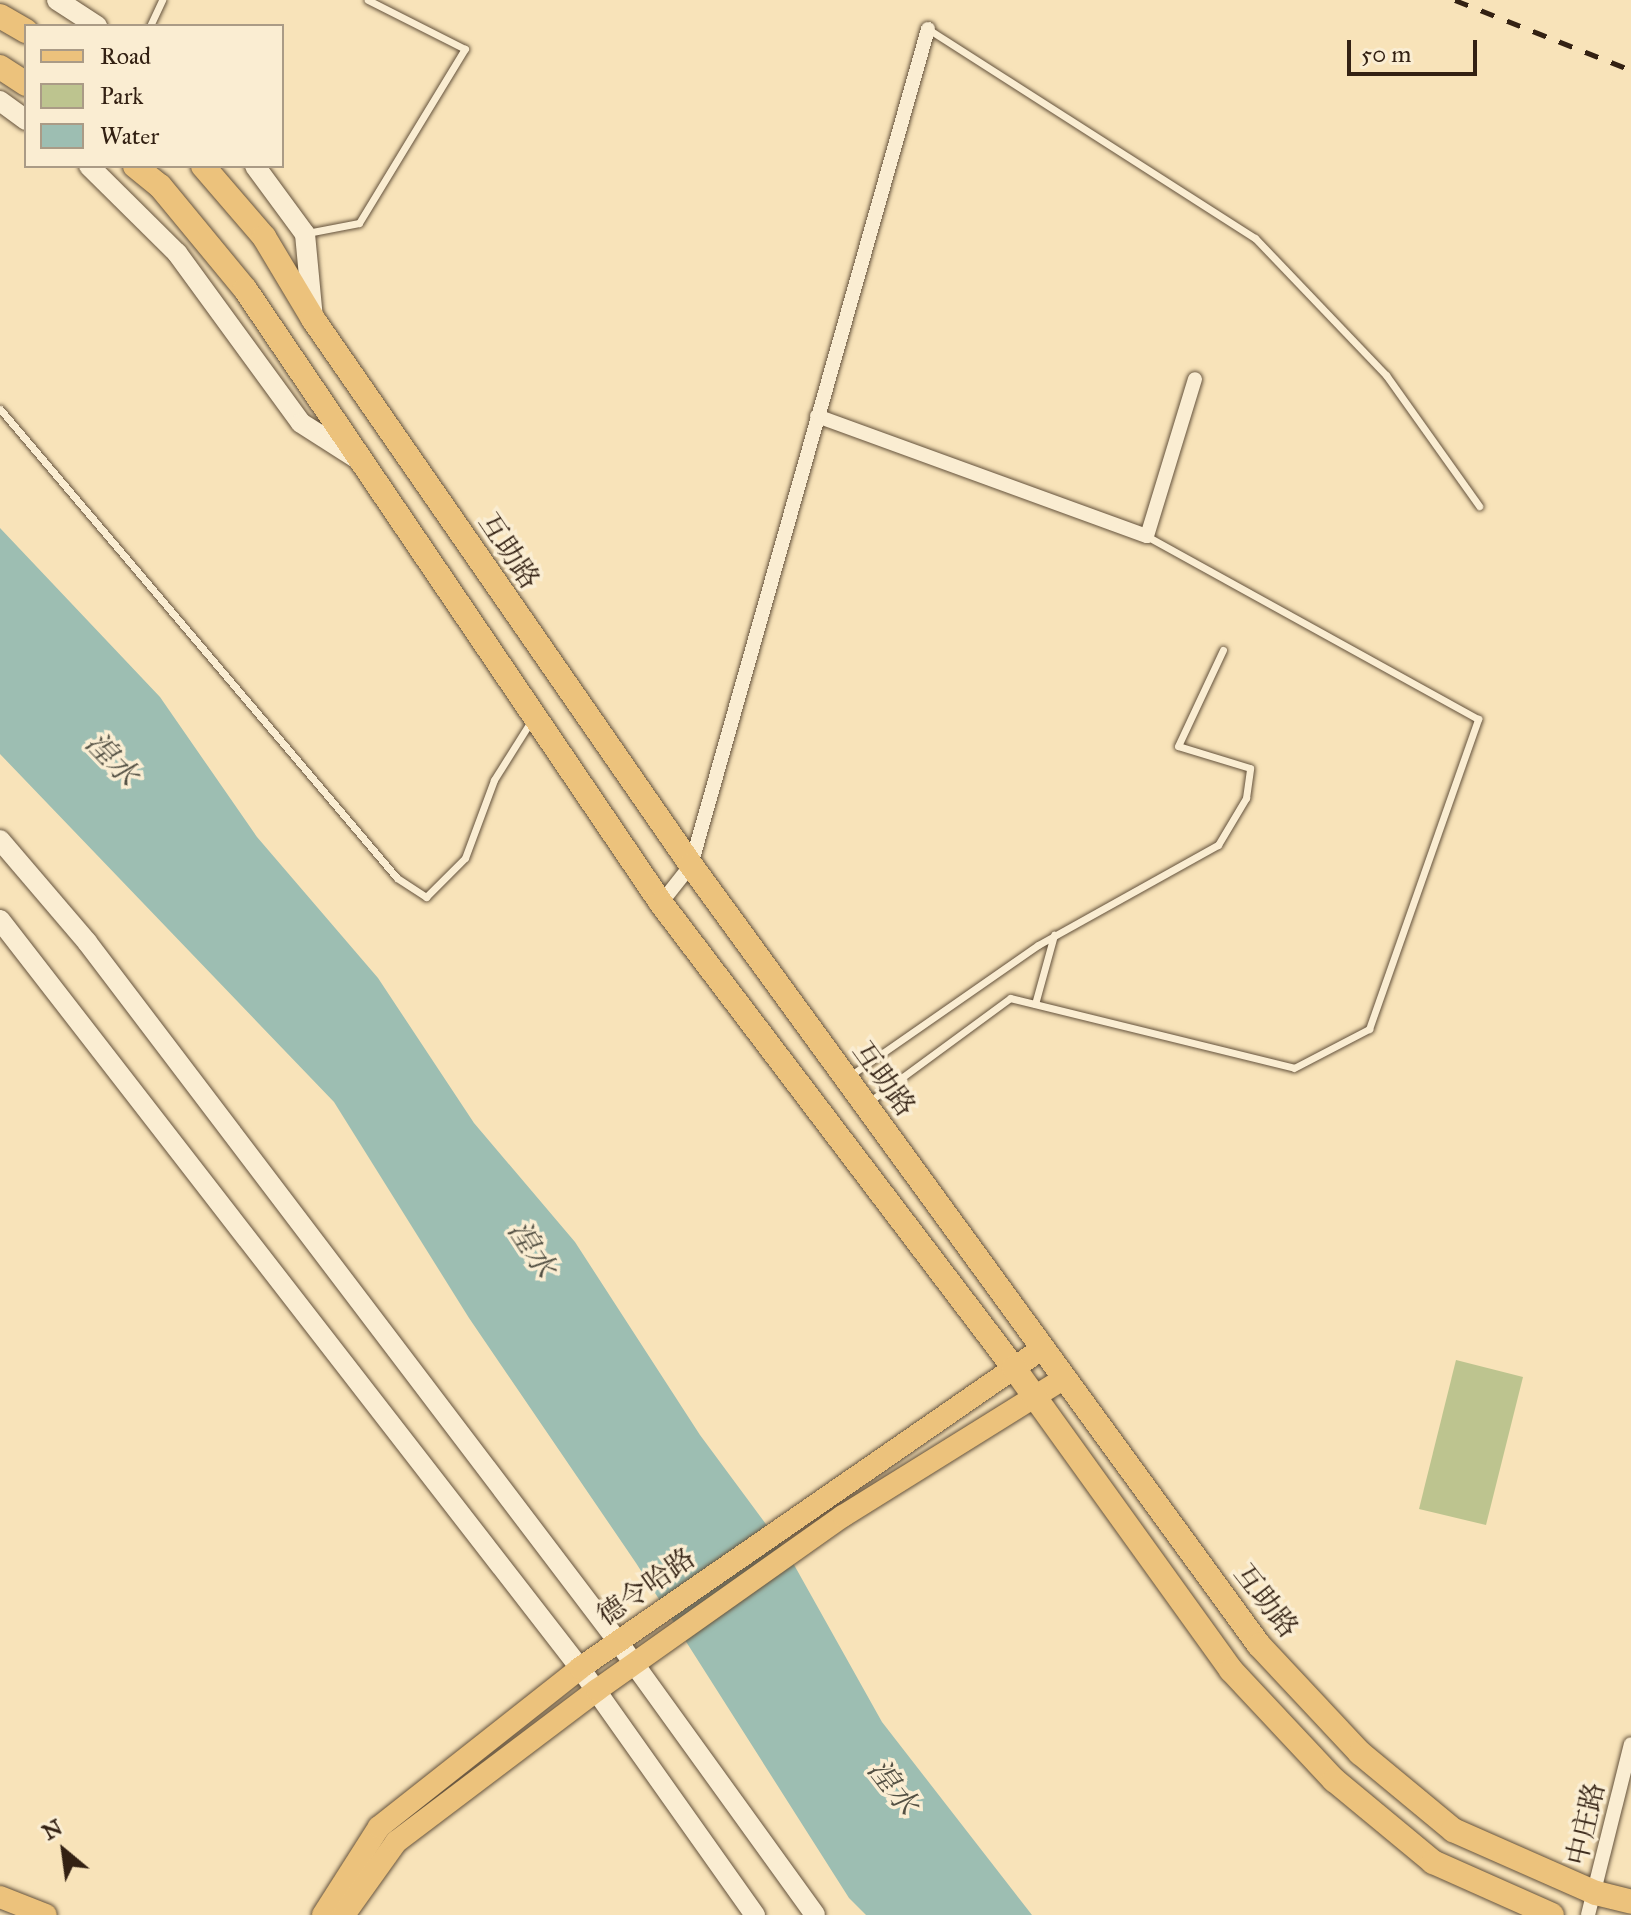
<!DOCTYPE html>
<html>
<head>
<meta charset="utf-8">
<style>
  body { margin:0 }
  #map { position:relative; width:1631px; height:1915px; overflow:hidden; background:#f8e3b9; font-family:"IM FELL Great Primer","Noto Serif SC",serif }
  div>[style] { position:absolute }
  .green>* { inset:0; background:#bdc48f }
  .water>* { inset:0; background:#9dbeb2 }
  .roads { filter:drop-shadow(0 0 2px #64523c) drop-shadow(0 0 2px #64523c) }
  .lane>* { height:7px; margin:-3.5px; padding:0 3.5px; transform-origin:3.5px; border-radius:3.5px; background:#faedd2 }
  .street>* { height:14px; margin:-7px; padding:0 7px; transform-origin:7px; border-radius:7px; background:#faedd2 }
  .secondary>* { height:20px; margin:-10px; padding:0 10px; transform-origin:10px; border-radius:10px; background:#faedd2 }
  .primary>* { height:22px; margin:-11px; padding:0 11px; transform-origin:11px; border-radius:11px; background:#ecc27c }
  .highway>* { height:24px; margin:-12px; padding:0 12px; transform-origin:12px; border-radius:12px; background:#ecc27c }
  .rail>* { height:5px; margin-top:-2.5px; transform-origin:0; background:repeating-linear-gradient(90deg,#332113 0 14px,transparent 0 28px) }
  span { translate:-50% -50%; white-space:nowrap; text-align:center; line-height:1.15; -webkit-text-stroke:7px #faedd2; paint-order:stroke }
  .street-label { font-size:28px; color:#332113 }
  .water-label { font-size:30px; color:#535043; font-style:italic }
  .legend { position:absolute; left:24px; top:24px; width:260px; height:144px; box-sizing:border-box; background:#faedd2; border:2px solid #aa9b86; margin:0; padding:10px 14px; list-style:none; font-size:24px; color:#332113 }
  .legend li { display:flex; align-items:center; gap:16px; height:40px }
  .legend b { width:40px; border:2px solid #aa9b86 }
  .north { position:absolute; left:24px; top:1811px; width:80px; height:80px; -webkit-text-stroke:6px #faedd2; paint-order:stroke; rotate:331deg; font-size:22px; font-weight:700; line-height:32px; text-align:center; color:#332113 }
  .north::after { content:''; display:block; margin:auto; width:28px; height:36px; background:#332113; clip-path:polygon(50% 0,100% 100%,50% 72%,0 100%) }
  .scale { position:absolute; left:1347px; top:40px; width:130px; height:36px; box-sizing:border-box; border:4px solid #332113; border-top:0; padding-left:10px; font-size:24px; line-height:28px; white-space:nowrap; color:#332113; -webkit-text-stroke:6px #faedd2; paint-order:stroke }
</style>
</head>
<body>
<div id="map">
  <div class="green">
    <div style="clip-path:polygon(1456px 1360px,1523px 1377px,1486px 1525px,1419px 1509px)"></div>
  </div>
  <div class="water">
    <div style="clip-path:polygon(0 528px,160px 697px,257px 837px,378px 978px,474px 1123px,575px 1242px,700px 1435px,788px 1554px,882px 1722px,1032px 1915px,866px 1915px,849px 1898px,636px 1563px,469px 1318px,334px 1102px,0 754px)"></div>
  </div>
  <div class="roads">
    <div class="lane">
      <div style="left:150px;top:26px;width:29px;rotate:-65deg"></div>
      <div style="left:928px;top:29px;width:388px;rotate:32.6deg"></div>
      <div style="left:1255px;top:238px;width:190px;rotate:46.3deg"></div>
      <div style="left:1386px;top:375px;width:161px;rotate:54.6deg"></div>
      <div style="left:307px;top:233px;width:53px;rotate:-10.9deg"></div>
      <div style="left:359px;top:223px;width:204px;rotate:-58.7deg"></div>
      <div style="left:465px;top:49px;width:109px;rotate:-153.2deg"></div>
      <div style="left:0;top:409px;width:614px;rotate:49.75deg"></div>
      <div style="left:397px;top:878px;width:35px;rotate:33deg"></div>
      <div style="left:426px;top:897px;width:55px;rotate:-45deg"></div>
      <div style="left:465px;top:858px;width:83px;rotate:-69.6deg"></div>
      <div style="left:494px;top:780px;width:70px;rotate:-57.9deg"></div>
      <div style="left:1035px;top:1004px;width:72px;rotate:-74.6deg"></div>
      <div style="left:851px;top:1075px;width:228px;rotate:-34.8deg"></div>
      <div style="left:1038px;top:945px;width:206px;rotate:-29.1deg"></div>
      <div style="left:1218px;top:845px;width:55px;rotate:-59.2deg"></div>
      <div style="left:1246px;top:798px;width:30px;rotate:-82deg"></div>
      <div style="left:1250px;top:768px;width:75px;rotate:-163deg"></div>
      <div style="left:1178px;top:746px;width:106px;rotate:-64.9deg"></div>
      <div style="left:870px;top:1101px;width:174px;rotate:-36.3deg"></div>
      <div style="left:1010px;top:998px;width:292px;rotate:13.8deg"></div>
      <div style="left:1294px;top:1068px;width:85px;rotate:-27.5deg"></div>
      <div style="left:1369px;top:1029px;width:329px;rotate:-70.6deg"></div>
      <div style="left:1478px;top:719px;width:378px;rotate:-151.1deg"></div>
    </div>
    <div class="street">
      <div style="left:817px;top:416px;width:351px;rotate:20deg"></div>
      <div style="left:1147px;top:536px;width:164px;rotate:-73deg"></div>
      <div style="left:661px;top:903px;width:48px;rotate:-51.7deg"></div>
      <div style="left:691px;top:865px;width:869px;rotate:-74.17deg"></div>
      <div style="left:1588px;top:1915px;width:176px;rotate:-75.9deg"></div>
    </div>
    <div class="secondary">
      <div style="left:57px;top:0;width:48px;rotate:33deg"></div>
      <div style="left:0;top:101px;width:32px;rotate:36deg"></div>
      <div style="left:89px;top:166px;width:124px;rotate:44.7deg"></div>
      <div style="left:177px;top:253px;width:210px;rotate:53.9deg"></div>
      <div style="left:301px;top:423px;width:65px;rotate:32.5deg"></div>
      <div style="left:255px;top:166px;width:84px;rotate:53.7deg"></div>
      <div style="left:305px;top:234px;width:85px;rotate:84.6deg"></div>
      <div style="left:0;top:840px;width:134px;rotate:49.5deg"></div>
      <div style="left:87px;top:942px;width:880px;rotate:52.8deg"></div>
      <div style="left:619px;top:1643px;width:335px;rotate:54.2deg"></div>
      <div style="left:0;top:920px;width:947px;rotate:52.21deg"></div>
      <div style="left:580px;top:1668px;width:303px;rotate:54.7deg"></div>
    </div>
    <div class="primary">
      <div style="left:0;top:1897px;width:49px;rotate:21.4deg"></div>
      <div style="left:323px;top:1915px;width:104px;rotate:-57.5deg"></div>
      <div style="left:379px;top:1827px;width:256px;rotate:-38.3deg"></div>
      <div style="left:580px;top:1668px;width:563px;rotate:-34.65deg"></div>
      <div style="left:344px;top:1915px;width:90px;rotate:-54.5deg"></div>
      <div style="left:396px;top:1842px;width:252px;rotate:-37.1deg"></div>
      <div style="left:597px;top:1690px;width:301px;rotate:-35.3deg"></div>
      <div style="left:843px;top:1516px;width:261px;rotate:-31.9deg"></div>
    </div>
    <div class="highway">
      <div style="left:0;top:16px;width:30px;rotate:30deg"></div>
      <div style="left:0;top:67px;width:31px;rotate:33deg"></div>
      <div style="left:135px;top:166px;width:32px;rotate:39deg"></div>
      <div style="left:160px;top:186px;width:134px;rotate:50.5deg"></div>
      <div style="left:245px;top:289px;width:742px;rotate:55.88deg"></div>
      <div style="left:661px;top:903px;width:584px;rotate:52.8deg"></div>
      <div style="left:1014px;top:1368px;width:372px;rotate:54.3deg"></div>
      <div style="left:1231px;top:1670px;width:151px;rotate:46.9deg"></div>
      <div style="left:1334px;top:1780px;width:129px;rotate:39.6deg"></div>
      <div style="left:1433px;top:1862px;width:130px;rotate:24deg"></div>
      <div style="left:203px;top:166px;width:94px;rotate:49.3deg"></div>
      <div style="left:264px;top:237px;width:96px;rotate:59.1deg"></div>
      <div style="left:313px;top:319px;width:664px;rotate:55.3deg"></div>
      <div style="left:691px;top:865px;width:965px;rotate:53.94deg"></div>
      <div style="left:1259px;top:1645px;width:148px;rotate:46.9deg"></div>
      <div style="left:1360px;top:1753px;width:121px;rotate:39.6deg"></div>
      <div style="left:1453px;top:1830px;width:156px;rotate:23.8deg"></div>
      <div style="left:1596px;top:1893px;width:36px;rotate:14deg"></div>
    </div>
  </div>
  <div class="rail">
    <div style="left:1455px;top:0;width:189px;rotate:21.7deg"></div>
  </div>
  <div class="street-label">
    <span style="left:509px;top:551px;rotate:56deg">互助路</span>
    <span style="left:884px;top:1079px;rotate:54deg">互助路</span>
    <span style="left:646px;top:1587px;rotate:-35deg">德令哈路</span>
    <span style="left:1266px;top:1601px;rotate:52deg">互助路</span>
    <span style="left:1586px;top:1824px;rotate:-77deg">中庄路</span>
  </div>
  <div class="water-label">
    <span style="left:112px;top:759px;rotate:46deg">湟水</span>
    <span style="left:532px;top:1249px;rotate:57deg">湟水</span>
    <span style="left:893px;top:1787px;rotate:52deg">湟水</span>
  </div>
  <ul class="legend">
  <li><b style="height:10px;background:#ecc27c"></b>Road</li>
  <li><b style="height:22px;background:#bdc48f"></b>Park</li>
  <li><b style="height:22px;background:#9dbeb2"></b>Water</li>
  </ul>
  <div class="north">N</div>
  <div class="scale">50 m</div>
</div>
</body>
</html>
